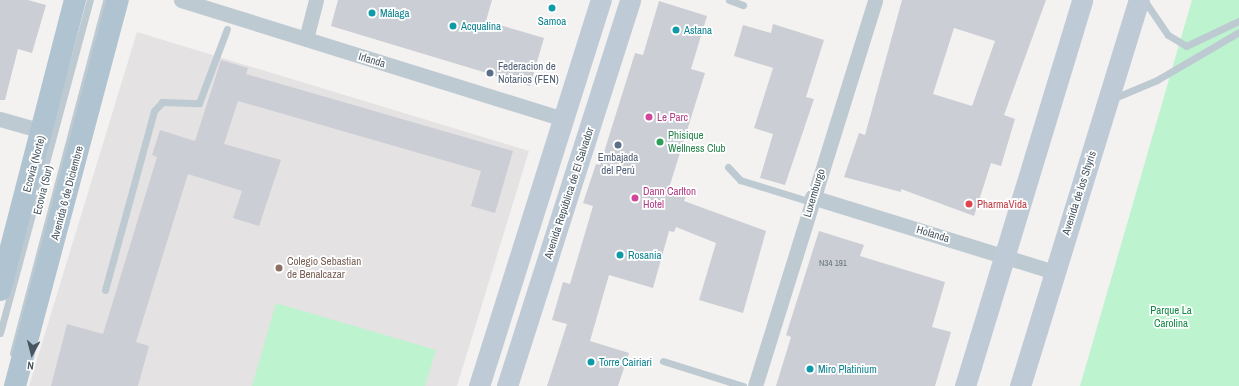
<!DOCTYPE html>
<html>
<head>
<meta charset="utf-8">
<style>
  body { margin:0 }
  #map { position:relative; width:1239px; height:386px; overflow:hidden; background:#f4f1f1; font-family:"Archivo Narrow",sans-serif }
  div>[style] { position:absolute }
  .education>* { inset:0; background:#e5e2e3 }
  .green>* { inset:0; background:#bef3cf }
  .building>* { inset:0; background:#cbced4 }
  .lane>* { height:7px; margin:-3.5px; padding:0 3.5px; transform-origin:3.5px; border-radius:3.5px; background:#becad1 }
  .street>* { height:15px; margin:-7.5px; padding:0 7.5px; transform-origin:7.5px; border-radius:7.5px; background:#becad1 }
  .secondary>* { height:21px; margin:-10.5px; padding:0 10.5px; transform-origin:10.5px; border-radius:10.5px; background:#becbd6 }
  .primary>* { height:22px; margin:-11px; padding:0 11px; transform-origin:11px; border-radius:11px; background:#afc3d1 }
  .dots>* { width:11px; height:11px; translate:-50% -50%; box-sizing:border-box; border:2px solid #fff; border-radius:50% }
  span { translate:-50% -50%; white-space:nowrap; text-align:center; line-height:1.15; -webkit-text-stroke:3.5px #fff; paint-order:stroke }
  .number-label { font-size:9px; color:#68747d }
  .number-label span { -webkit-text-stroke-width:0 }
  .culture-label { font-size:11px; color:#0d838f }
  .left { translate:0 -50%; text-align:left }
  .street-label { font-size:11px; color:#475660 }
  .service-label { font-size:11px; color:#4e5e75 }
  .hotel-label { font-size:11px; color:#b23c85 }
  .leisure-label { font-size:11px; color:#27864d }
  .health-label { font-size:11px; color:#be3a42 }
  .education-label { font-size:11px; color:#785e54 }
  .park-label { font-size:11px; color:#184 }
  .north { position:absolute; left:12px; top:334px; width:40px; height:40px; -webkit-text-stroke:3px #fff; paint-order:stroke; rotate:187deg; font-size:11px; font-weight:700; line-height:16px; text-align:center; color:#475660 }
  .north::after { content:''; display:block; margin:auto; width:14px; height:18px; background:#475660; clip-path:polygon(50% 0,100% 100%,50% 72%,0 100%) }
</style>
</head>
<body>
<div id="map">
  <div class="education">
    <div style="clip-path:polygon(137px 32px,529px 151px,457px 386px,29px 386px)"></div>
  </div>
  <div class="green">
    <div style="clip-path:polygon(1192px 0,1239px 0,1239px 386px,1080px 386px)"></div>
    <div style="clip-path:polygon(276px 303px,436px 350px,425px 386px,252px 386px)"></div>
  </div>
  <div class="building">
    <div style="clip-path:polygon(0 0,28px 0,46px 5px,32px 53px,18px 49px,5px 100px,0 100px)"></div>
    <div style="clip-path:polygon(338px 0,492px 0,486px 21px,544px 38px,530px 86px,331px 26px)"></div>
    <div style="clip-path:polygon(evenodd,902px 0,1046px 0,1004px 115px,1015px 119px,1001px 166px,991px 163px,974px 216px,901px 189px,901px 192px,844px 177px,859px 133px,865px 135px,902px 0,954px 28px,995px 41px,972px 106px,933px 94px,954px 28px)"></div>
    <div style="clip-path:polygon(659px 1px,707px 16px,691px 69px,705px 73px,669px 188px,687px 193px,684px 201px,766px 231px,743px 313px,699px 300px,716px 243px,676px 227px,674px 232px,669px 231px,653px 288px,609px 275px,590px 341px,629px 353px,618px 386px,547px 386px,567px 324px,552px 320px,563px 282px,570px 284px,593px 206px,583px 203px,596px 164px,600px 165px,635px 53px,643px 55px)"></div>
    <div style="clip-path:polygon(773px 24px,824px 40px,806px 97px,814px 99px,785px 185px,760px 178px,773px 134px,754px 128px,773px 68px,734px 56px,743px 25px,771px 33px)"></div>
    <div style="clip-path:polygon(221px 60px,248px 68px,246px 74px,513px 151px,495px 213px,471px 206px,481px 171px,238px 101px,224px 144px,281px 160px,259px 226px,233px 218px,242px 191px,188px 174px,136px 342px,149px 346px,138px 386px,51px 386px,67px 324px,103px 334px,157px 157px,152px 155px,160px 130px,195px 141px)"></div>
    <div style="clip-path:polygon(819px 231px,864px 245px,860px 256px,945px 282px,932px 327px,951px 332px,935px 386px,776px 386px,791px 337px,786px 335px)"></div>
  </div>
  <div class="lane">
    <div style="left:729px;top:0;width:15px;rotate:20deg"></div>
    <div style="left:1144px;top:0;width:42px;rotate:55.6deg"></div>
    <div style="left:1168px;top:35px;width:21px;rotate:31deg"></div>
    <div style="left:1186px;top:46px;width:59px;rotate:-25.3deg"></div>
    <div style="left:1112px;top:99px;width:49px;rotate:-22.9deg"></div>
    <div style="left:1157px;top:80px;width:95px;rotate:-30.3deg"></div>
    <div style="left:728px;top:167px;width:18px;rotate:47deg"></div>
    <div style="left:740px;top:180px;width:74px;rotate:17.2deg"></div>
    <div style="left:105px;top:290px;width:186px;rotate:-74.7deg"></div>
    <div style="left:154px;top:111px;width:12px;rotate:-48deg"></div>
    <div style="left:162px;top:102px;width:37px;rotate:2deg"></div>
    <div style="left:199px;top:103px;width:79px;rotate:-69.3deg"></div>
    <div style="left:0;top:333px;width:345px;rotate:-74.9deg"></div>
    <div style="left:13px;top:353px;width:365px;rotate:-75.2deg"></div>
    <div style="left:663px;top:361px;width:84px;rotate:17.4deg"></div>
  </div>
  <div class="street">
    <div style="left:181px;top:0;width:400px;rotate:17.3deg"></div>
    <div style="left:306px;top:39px;width:40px;rotate:-75.6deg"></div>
    <div style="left:0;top:119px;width:44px;rotate:15.9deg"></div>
    <div style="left:812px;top:197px;width:253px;rotate:17.2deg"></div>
    <div style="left:755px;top:386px;width:404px;rotate:-72.7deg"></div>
  </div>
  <div class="secondary">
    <div style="left:479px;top:386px;width:405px;rotate:-72.5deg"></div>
    <div style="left:507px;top:386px;width:405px;rotate:-72.3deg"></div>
    <div style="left:965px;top:386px;width:403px;rotate:-73.1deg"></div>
    <div style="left:1020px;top:386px;width:404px;rotate:-72.9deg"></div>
  </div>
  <div class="primary">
    <div style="left:0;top:290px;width:300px;rotate:-75.5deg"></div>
    <div style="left:15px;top:386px;width:400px;rotate:-75.1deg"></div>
  </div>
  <div class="dots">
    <div style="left:552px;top:8px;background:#0f9aa8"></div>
    <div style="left:372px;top:13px;background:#0f9aa8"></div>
    <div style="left:453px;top:26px;background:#0f9aa8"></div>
    <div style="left:676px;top:30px;background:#0f9aa8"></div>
    <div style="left:490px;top:73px;background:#5c6f8a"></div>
    <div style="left:649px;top:117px;background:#d1479c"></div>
    <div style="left:660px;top:142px;background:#2e9e5b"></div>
    <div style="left:618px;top:145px;background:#5c6f8a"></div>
    <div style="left:635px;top:198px;background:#d1479c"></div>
    <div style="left:969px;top:204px;background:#e0444e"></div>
    <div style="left:620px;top:255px;background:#0f9aa8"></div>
    <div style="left:279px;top:268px;background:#8d6e63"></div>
    <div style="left:591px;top:362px;background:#0f9aa8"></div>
    <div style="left:810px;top:369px;background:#0f9aa8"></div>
  </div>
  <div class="number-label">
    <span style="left:833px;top:263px">N34 191</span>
  </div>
  <div class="culture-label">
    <span class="left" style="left:380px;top:13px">Málaga</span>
    <span style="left:552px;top:21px">Samoa</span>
    <span class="left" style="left:461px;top:26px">Acqualina</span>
    <span class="left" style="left:684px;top:30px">Astana</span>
    <span class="left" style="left:628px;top:255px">Rosania</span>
    <span class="left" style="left:599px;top:362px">Torre Cairiari</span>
    <span class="left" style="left:818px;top:369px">Miro Platinium</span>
  </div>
  <div class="street-label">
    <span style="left:372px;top:60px;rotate:17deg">Irlanda</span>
    <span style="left:34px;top:164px;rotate:-75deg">Ecovia (Norte)</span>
    <span style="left:43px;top:190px;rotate:-76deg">Ecovia (Sur)</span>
    <span style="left:67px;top:193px;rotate:-75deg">Avenida 6 de Diciembre</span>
    <span style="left:569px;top:193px;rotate:-72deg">Avenida República de El Salvador</span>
    <span style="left:814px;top:193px;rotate:-73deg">Luxemburgo</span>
    <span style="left:1079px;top:193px;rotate:-72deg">Avenida de los Shyris</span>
    <span style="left:933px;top:234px;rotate:17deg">Holanda</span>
  </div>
  <div class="service-label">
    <span class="left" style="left:498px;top:73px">Federacion de<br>Notarios (FEN)</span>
    <span style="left:618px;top:164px">Embajada<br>del Perú</span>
  </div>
  <div class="hotel-label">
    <span class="left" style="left:657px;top:117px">Le Parc</span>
    <span class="left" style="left:643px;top:198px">Dann Carlton<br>Hotel</span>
  </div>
  <div class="leisure-label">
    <span class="left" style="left:668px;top:142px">Phisique<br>Wellness Club</span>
  </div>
  <div class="health-label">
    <span class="left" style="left:977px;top:204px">PharmaVida</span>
  </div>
  <div class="education-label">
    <span class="left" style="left:287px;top:268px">Colegio Sebastian<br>de Benalcazar</span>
  </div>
  <div class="park-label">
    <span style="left:1171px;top:317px">Parque La<br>Carolina</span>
  </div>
  <div class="north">N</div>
</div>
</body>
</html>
